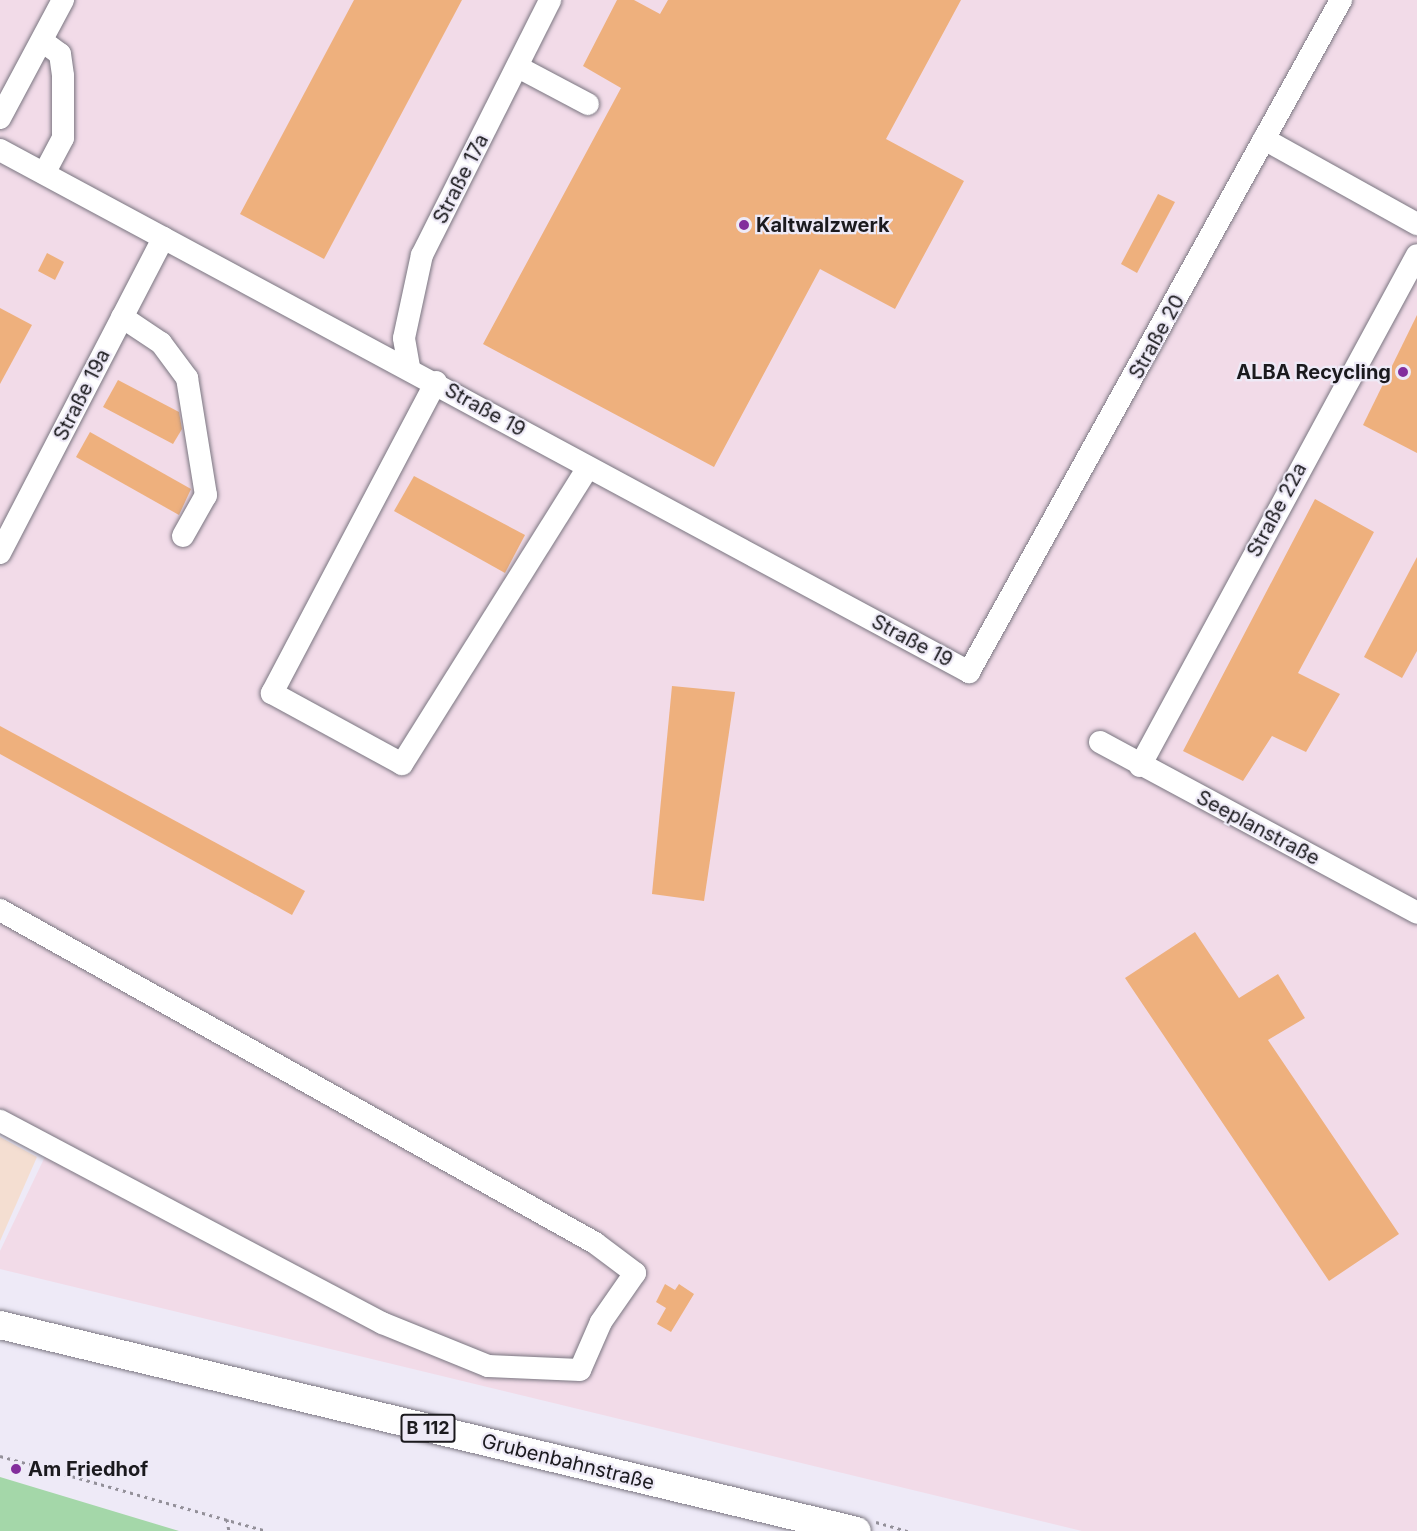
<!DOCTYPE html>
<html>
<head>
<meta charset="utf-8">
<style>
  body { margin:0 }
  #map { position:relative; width:1417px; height:1531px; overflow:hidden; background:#eeeaf7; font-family:Inter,sans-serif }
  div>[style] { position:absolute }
  .commercial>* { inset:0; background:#f4ded1 }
  .industrial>* { inset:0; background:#f2dbe8 }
  .green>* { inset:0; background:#a4d7a9 }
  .building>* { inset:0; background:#eeb07d }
  .path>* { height:3px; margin-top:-1.5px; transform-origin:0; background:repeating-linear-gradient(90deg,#939099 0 3px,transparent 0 7.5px) }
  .roads { filter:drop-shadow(0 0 2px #7a7681) drop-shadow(0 0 2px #7a7681) }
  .minor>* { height:22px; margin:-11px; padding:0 11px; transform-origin:11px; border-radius:11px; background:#fff }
  .major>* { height:28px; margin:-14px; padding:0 14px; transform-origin:14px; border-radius:14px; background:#fff }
  .dots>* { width:16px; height:16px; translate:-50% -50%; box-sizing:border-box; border:3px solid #eeeaf7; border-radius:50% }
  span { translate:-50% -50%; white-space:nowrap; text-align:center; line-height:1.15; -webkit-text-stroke:4.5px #eeeaf7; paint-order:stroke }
  .shield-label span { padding:2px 4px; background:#eeeaf7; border:2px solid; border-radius:4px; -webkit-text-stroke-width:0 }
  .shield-label { font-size:18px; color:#1b1a1e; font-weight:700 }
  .street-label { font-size:20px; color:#1b1a1e }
  .poi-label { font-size:20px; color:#1b1a1e; font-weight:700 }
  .left { translate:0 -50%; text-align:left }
  .right { translate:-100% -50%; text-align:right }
</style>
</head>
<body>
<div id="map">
  <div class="commercial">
    <div style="clip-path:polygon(0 1137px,37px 1157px,0 1241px)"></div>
  </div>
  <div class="industrial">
    <div style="clip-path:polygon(0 0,1417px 0,1417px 1531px,1082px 1531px,0 1269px,0 1251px,51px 1144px,0 1115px)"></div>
  </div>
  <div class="green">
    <div style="clip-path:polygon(0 1477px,179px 1531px,0 1531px)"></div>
  </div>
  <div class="building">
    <div style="clip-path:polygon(354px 0,462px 0,324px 259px,240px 214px)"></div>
    <div style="clip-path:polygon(617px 0,634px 0,660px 14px,668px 0,961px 0,886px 139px,964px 181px,895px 309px,820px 269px,714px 467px,483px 344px,621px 88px,583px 66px)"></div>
    <div style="clip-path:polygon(1158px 194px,1175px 202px,1137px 273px,1121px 264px)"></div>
    <div style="clip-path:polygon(47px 253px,64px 262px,55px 280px,38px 271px)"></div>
    <div style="clip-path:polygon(0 308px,32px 325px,0 384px)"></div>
    <div style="clip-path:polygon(1417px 315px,1417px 453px,1363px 425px)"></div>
    <div style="clip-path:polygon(118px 380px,179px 412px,182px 429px,173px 444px,103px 407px)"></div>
    <div style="clip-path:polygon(90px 432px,191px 489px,179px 515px,76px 457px)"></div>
    <div style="clip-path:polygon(414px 476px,525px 535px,505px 573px,394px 511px)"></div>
    <div style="clip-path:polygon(1315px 499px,1374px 532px,1298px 673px,1340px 694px,1306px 752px,1272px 736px,1243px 781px,1183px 751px)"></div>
    <div style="clip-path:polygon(1417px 557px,1417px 651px,1402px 678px,1364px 657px)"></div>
    <div style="clip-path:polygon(672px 686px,735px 692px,704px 901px,652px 894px)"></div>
    <div style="clip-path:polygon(0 726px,305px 891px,292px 915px,0 754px)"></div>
    <div style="clip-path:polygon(1195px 932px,1239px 998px,1278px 974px,1305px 1018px,1268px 1040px,1399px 1234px,1329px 1281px,1125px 978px)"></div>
    <div style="clip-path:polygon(665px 1284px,675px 1290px,679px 1284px,694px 1294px,671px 1332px,657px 1324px,666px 1308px,656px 1302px)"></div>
  </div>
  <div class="path">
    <div style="left:0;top:1456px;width:277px;rotate:15.7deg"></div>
    <div style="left:227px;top:1519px;width:12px;rotate:81deg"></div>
    <div style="left:876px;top:1522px;width:33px;rotate:16deg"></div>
  </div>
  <div class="roads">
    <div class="minor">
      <div style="left:42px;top:41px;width:22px;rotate:36deg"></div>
      <div style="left:60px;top:54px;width:22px;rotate:82deg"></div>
      <div style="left:63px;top:76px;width:62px;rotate:90deg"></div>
      <div style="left:63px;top:138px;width:40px;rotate:118deg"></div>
      <div style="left:518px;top:67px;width:79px;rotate:27.9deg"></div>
      <div style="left:0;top:118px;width:134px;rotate:-61.9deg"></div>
      <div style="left:1264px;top:139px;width:175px;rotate:29.1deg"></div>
      <div style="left:0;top:150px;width:1101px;rotate:28.31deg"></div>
      <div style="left:969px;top:672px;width:768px;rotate:-61.03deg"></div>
      <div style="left:122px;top:317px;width:47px;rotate:33.7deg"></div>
      <div style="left:161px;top:343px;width:44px;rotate:53.4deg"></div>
      <div style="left:187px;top:378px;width:119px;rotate:80.8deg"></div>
      <div style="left:206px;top:495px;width:47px;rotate:119.3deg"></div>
      <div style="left:409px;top:367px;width:29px;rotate:-100deg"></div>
      <div style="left:404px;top:338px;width:85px;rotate:-77.8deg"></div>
      <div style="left:422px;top:255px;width:285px;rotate:-63.3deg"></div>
      <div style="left:436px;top:382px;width:352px;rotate:117.8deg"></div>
      <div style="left:272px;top:693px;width:148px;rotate:28.6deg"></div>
      <div style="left:402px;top:764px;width:350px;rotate:-57.9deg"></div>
      <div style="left:0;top:553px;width:355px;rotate:-62.6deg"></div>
      <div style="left:1100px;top:742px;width:360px;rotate:28.3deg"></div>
      <div style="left:1140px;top:766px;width:581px;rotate:-61.54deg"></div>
      <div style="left:0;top:910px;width:682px;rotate:29.23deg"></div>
      <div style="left:595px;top:1243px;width:50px;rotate:36.9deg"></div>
      <div style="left:635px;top:1273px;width:60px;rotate:124.8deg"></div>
      <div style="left:601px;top:1322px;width:52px;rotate:113.6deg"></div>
      <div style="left:580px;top:1370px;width:92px;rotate:-177.5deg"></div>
      <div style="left:488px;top:1366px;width:114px;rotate:-157.9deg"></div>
      <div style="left:382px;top:1323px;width:432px;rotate:-152.1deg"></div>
    </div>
    <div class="major">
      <div style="left:0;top:1325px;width:881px;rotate:13.52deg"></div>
    </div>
  </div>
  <div class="dots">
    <div style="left:744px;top:225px;background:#832e9c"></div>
    <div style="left:1403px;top:372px;background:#832e9c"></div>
    <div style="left:16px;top:1469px;background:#832e9c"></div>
  </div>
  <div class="shield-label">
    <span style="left:428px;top:1428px">B 112</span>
  </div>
  <div class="street-label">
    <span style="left:461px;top:179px;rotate:-63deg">Straße 17a</span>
    <span style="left:1157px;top:337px;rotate:-61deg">Straße 20</span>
    <span style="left:82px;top:395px;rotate:-63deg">Straße 19a</span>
    <span style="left:485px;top:410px;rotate:29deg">Straße 19</span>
    <span style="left:1277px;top:510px;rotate:-62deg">Straße 22a</span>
    <span style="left:912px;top:641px;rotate:28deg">Straße 19</span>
    <span style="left:1258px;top:828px;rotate:28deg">Seeplanstraße</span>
    <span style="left:568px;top:1462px;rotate:14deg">Grubenbahnstraße</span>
  </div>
  <div class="poi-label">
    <span class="left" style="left:756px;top:225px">Kaltwalzwerk</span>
    <span class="right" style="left:1391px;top:372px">ALBA Recycling</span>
    <span class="left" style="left:28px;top:1469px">Am Friedhof</span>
  </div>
</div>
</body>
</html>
